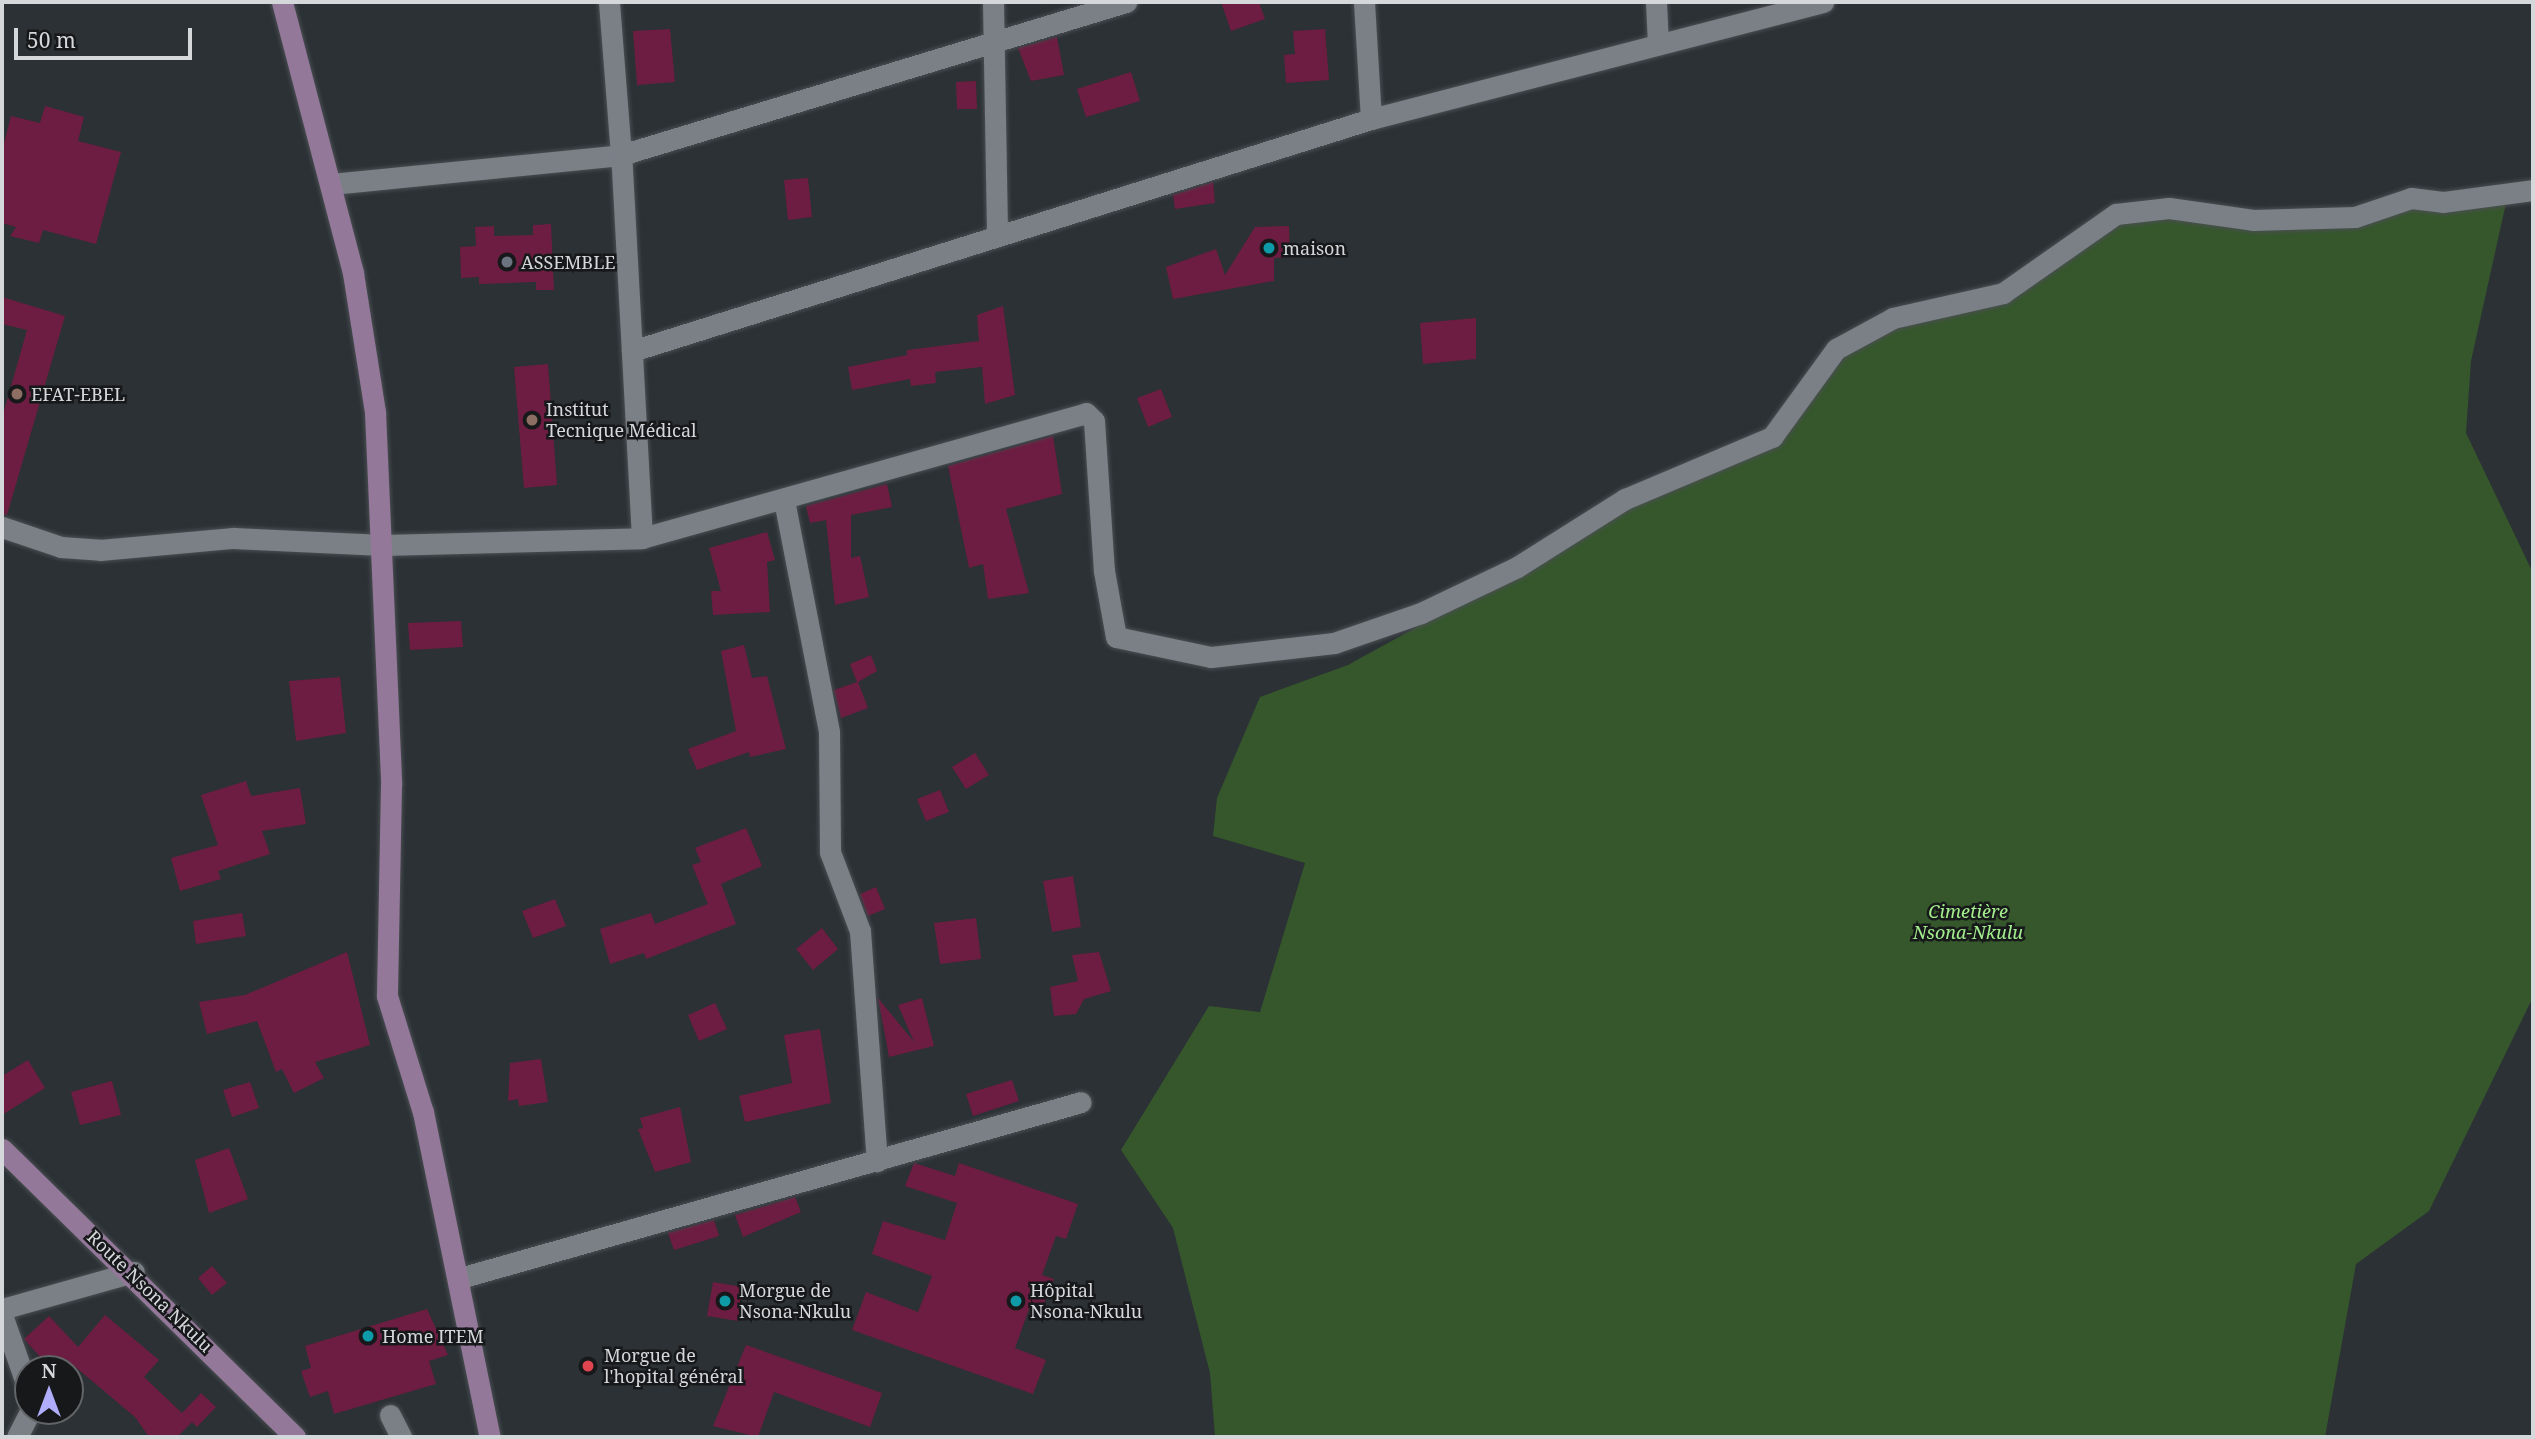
<!DOCTYPE html>
<html>
<head>
<meta charset="utf-8">
<style>
  body { margin:0 }
  #map { position:relative; width:2535px; height:1439px; overflow:hidden; background:#2b3135; font-family:"Noto Serif",serif }
  div>[style] { position:absolute }
  .green>* { inset:0; background:#36572c }
  .building>* { inset:0; background:#6d1d41 }
  .roads { filter:drop-shadow(0 0 2px #4a4e52) drop-shadow(0 0 2px #4a4e52) }
  .street>* { height:21px; margin:-10.5px; padding:0 10.5px; transform-origin:10.5px; border-radius:10.5px; background:#7a8086 }
  .secondary>* { height:21px; margin:-10.5px; padding:0 10.5px; transform-origin:10.5px; border-radius:10.5px; background:#937899 }
  .dots>* { width:19px; height:19px; translate:-50% -50%; box-sizing:border-box; border:4px solid #16181a; border-radius:50% }
  span { translate:-50% -50%; white-space:nowrap; text-align:center; line-height:1.15; -webkit-text-stroke:5px #16181a; paint-order:stroke }
  .poi-label { font-size:18px; color:#d5d8db }
  .left { translate:0 -50%; text-align:left }
  .park-label { font-size:18px; color:#a4ee8e; font-style:italic }
  .street-label { font-size:18px; color:#d5d8db }
  .frame { position:absolute; inset:0; border:4px solid #d5d8db; pointer-events:none }
  .north { position:absolute; left:14px; top:1355px; width:70px; height:70px; box-sizing:border-box; background:#16181a; border:2px solid #626567; border-radius:50%; rotate:0deg; font-size:19px; font-weight:700; line-height:28px; text-align:center; color:#d5d8db }
  .north::after { content:''; display:block; margin:auto; width:24px; height:32px; background:#b0aefa; clip-path:polygon(50% 0,100% 100%,50% 72%,0 100%) }
  .scale { position:absolute; left:14px; top:28px; width:178px; height:32px; box-sizing:border-box; border:4px solid #d5d8db; border-top:0; padding-left:9px; font-size:21px; line-height:24px; white-space:nowrap; color:#d5d8db; -webkit-text-stroke:5px #16181a; paint-order:stroke }
</style>
</head>
<body>
<div id="map">
  <div class="green">
    <div style="clip-path:polygon(2506px 203px,2471px 361px,2466px 433px,2533px 573px,2533px 997px,2429px 1211px,2356px 1264px,2325px 1437px,1215px 1437px,1210px 1373px,1173px 1228px,1121px 1150px,1209px 1006px,1260px 1012px,1305px 863px,1213px 836px,1217px 798px,1260px 697px,1348px 665px,1654px 496px,1778px 443px,1859px 339px,2015px 295px,2115px 220px)"></div>
  </div>
  <div class="building">
    <div style="clip-path:polygon(1221px 2px,1259px 2px,1265px 19px,1231px 31px)"></div>
    <div style="clip-path:polygon(670px 29px,675px 82px,637px 85px,633px 31px)"></div>
    <div style="clip-path:polygon(1325px 29px,1329px 80px,1286px 83px,1284px 55px,1295px 54px,1293px 31px)"></div>
    <div style="clip-path:polygon(1057px 37px,1064px 75px,1031px 81px,1018px 48px)"></div>
    <div style="clip-path:polygon(1131px 72px,1140px 101px,1086px 117px,1077px 89px)"></div>
    <div style="clip-path:polygon(976px 81px,977px 109px,957px 109px,956px 82px)"></div>
    <div style="clip-path:polygon(45px 106px,84px 117px,78px 141px,121px 152px,96px 244px,43px 230px,39px 243px,10px 236px,16px 227px,2px 223px,2px 151px,11px 116px,40px 123px)"></div>
    <div style="clip-path:polygon(808px 178px,812px 217px,788px 220px,784px 180px)"></div>
    <div style="clip-path:polygon(1213px 182px,1215px 203px,1175px 209px,1173px 195px)"></div>
    <div style="clip-path:polygon(551px 224px,554px 290px,536px 290px,536px 282px,479px 284px,479px 277px,461px 278px,460px 247px,476px 246px,475px 227px,494px 226px,494px 236px,533px 235px,533px 225px)"></div>
    <div style="clip-path:polygon(1289px 226px,1290px 257px,1274px 258px,1274px 281px,1173px 299px,1166px 267px,1216px 249px,1225px 275px,1255px 227px)"></div>
    <div style="clip-path:polygon(2px 297px,65px 316px,7px 515px,2px 514px,2px 418px,27px 330px,2px 324px)"></div>
    <div style="clip-path:polygon(1003px 306px,1015px 395px,985px 404px,982px 367px,935px 372px,936px 383px,911px 386px,910px 379px,852px 390px,848px 367px,907px 355px,907px 350px,979px 341px,977px 315px)"></div>
    <div style="clip-path:polygon(1476px 318px,1476px 359px,1423px 364px,1420px 323px)"></div>
    <div style="clip-path:polygon(548px 364px,557px 485px,524px 488px,514px 367px)"></div>
    <div style="clip-path:polygon(1161px 389px,1172px 417px,1148px 427px,1137px 398px)"></div>
    <div style="clip-path:polygon(1053px 436px,1062px 494px,1006px 509px,1029px 593px,988px 599px,983px 564px,969px 568px,948px 466px)"></div>
    <div style="clip-path:polygon(887px 484px,892px 507px,851px 515px,851px 558px,860px 556px,869px 597px,835px 605px,826px 520px,810px 523px,806px 506px)"></div>
    <div style="clip-path:polygon(767px 532px,775px 560px,767px 562px,770px 612px,713px 615px,711px 591px,721px 591px,709px 548px)"></div>
    <div style="clip-path:polygon(461px 621px,463px 647px,410px 650px,408px 623px)"></div>
    <div style="clip-path:polygon(744px 645px,752px 678px,767px 676px,786px 749px,750px 757px,749px 752px,697px 770px,688px 749px,736px 731px,721px 651px)"></div>
    <div style="clip-path:polygon(871px 655px,877px 671px,858px 682px,868px 708px,841px 718px,834px 690px,857px 682px,850px 664px)"></div>
    <div style="clip-path:polygon(340px 677px,346px 733px,296px 741px,289px 681px)"></div>
    <div style="clip-path:polygon(975px 753px,989px 775px,966px 789px,952px 767px)"></div>
    <div style="clip-path:polygon(246px 781px,251px 796px,300px 788px,306px 824px,262px 831px,270px 854px,218px 871px,221px 879px,180px 891px,171px 858px,218px 845px,201px 795px)"></div>
    <div style="clip-path:polygon(940px 790px,949px 812px,926px 821px,917px 799px)"></div>
    <div style="clip-path:polygon(746px 828px,762px 866px,721px 884px,736px 924px,646px 959px,644px 953px,610px 964px,600px 929px,651px 913px,655px 924px,708px 904px,692px 865px,701px 862px,695px 848px)"></div>
    <div style="clip-path:polygon(1073px 876px,1081px 927px,1052px 932px,1043px 881px)"></div>
    <div style="clip-path:polygon(876px 887px,885px 909px,868px 916px,860px 894px)"></div>
    <div style="clip-path:polygon(555px 899px,566px 926px,533px 938px,522px 911px)"></div>
    <div style="clip-path:polygon(242px 913px,246px 936px,196px 944px,193px 921px)"></div>
    <div style="clip-path:polygon(976px 918px,981px 959px,940px 964px,934px 923px)"></div>
    <div style="clip-path:polygon(822px 928px,838px 949px,813px 970px,796px 949px)"></div>
    <div style="clip-path:polygon(347px 952px,370px 1045px,315px 1062px,324px 1078px,294px 1093px,282px 1069px,276px 1072px,257px 1021px,207px 1034px,199px 1002px,245px 995px)"></div>
    <div style="clip-path:polygon(1099px 952px,1111px 991px,1084px 999px,1076px 1014px,1054px 1016px,1050px 987px,1078px 981px,1072px 955px)"></div>
    <div style="clip-path:polygon(878px 998px,914px 1042px,898px 1005px,922px 998px,934px 1046px,889px 1057px)"></div>
    <div style="clip-path:polygon(715px 1003px,727px 1029px,699px 1041px,688px 1015px)"></div>
    <div style="clip-path:polygon(820px 1029px,831px 1103px,745px 1122px,739px 1096px,792px 1083px,784px 1035px)"></div>
    <div style="clip-path:polygon(541px 1059px,548px 1102px,519px 1106px,518px 1099px,508px 1101px,510px 1063px)"></div>
    <div style="clip-path:polygon(28px 1060px,45px 1088px,2px 1115px,2px 1076px)"></div>
    <div style="clip-path:polygon(1012px 1080px,1019px 1101px,973px 1116px,966px 1094px)"></div>
    <div style="clip-path:polygon(112px 1081px,121px 1115px,80px 1125px,71px 1092px)"></div>
    <div style="clip-path:polygon(250px 1082px,259px 1108px,232px 1117px,223px 1090px)"></div>
    <div style="clip-path:polygon(680px 1107px,691px 1162px,655px 1172px,638px 1129px,643px 1128px,640px 1118px)"></div>
    <div style="clip-path:polygon(229px 1148px,248px 1199px,209px 1213px,195px 1160px)"></div>
    <div style="clip-path:polygon(914px 1163px,955px 1176px,959px 1163px,1078px 1204px,1066px 1239px,1056px 1236px,1042px 1275px,1054px 1279px,1040px 1313px,1029px 1309px,1015px 1348px,1046px 1360px,1033px 1394px,852px 1330px,866px 1292px,918px 1312px,932px 1276px,872px 1254px,883px 1221px,945px 1240px,957px 1203px,905px 1186px)"></div>
    <div style="clip-path:polygon(795px 1197px,801px 1212px,743px 1237px,735px 1215px)"></div>
    <div style="clip-path:polygon(714px 1220px,719px 1236px,674px 1250px,668px 1233px)"></div>
    <div style="clip-path:polygon(212px 1266px,227px 1283px,212px 1295px,198px 1278px)"></div>
    <div style="clip-path:polygon(713px 1282px,743px 1287px,738px 1321px,707px 1316px)"></div>
    <div style="clip-path:polygon(427px 1309px,448px 1355px,429px 1361px,436px 1384px,334px 1414px,328px 1391px,310px 1397px,301px 1371px,311px 1368px,305px 1346px)"></div>
    <div style="clip-path:polygon(105px 1315px,159px 1360px,144px 1377px,182px 1413px,201px 1393px,216px 1407px,197px 1427px,192px 1422px,177px 1437px,149px 1437px,135px 1417px,67px 1360px,51px 1369px,24px 1339px,49px 1316px,78px 1347px)"></div>
    <div style="clip-path:polygon(746px 1345px,882px 1393px,870px 1427px,774px 1392px,758px 1437px,713px 1426px)"></div>
  </div>
  <div class="roads">
    <div class="street">
      <div style="left:993px;top:2px;width:233px;rotate:89deg"></div>
      <div style="left:1364px;top:2px;width:117px;rotate:86.6deg"></div>
      <div style="left:1656px;top:2px;width:42px;rotate:87.3deg"></div>
      <div style="left:332px;top:184px;width:290px;rotate:-5.7deg"></div>
      <div style="left:621px;top:155px;width:153px;rotate:-94.5deg"></div>
      <div style="left:632px;top:351px;width:775px;rotate:-17.43deg"></div>
      <div style="left:1371px;top:119px;width:467px;rotate:-14.5deg"></div>
      <div style="left:784px;top:500px;width:236px;rotate:79deg"></div>
      <div style="left:829px;top:732px;width:120px;rotate:89.5deg"></div>
      <div style="left:830px;top:852px;width:85px;rotate:69.2deg"></div>
      <div style="left:860px;top:931px;width:231px;rotate:85.8deg"></div>
      <div style="left:2px;top:527px;width:62px;rotate:18.7deg"></div>
      <div style="left:61px;top:547px;width:39px;rotate:4deg"></div>
      <div style="left:100px;top:550px;width:134px;rotate:-5.2deg"></div>
      <div style="left:233px;top:538px;width:150px;rotate:2.7deg"></div>
      <div style="left:383px;top:545px;width:259px;rotate:-1.5deg"></div>
      <div style="left:642px;top:538px;width:461px;rotate:-15.7deg"></div>
      <div style="left:1086px;top:413px;width:11px;rotate:45deg"></div>
      <div style="left:1094px;top:421px;width:150px;rotate:86.2deg"></div>
      <div style="left:1104px;top:571px;width:67px;rotate:79.7deg"></div>
      <div style="left:1116px;top:637px;width:97px;rotate:11.9deg"></div>
      <div style="left:1211px;top:657px;width:124px;rotate:-6.5deg"></div>
      <div style="left:1334px;top:643px;width:92px;rotate:-19deg"></div>
      <div style="left:1421px;top:613px;width:106px;rotate:-25.6deg"></div>
      <div style="left:1517px;top:567px;width:128px;rotate:-32.2deg"></div>
      <div style="left:1625px;top:499px;width:160px;rotate:-22.9deg"></div>
      <div style="left:1772px;top:437px;width:109px;rotate:-54deg"></div>
      <div style="left:1836px;top:349px;width:65px;rotate:-28.5deg"></div>
      <div style="left:1893px;top:318px;width:113px;rotate:-12.8deg"></div>
      <div style="left:2003px;top:293px;width:138px;rotate:-35deg"></div>
      <div style="left:2116px;top:214px;width:53px;rotate:-6.5deg"></div>
      <div style="left:2169px;top:208px;width:85px;rotate:8.1deg"></div>
      <div style="left:2253px;top:220px;width:102px;rotate:-1.7deg"></div>
      <div style="left:2355px;top:217px;width:59px;rotate:-18.7deg"></div>
      <div style="left:2411px;top:198px;width:32px;rotate:7deg"></div>
      <div style="left:2443px;top:202px;width:91px;rotate:-7.6deg"></div>
      <div style="left:642px;top:538px;width:384px;rotate:-93.1deg"></div>
      <div style="left:621px;top:155px;width:528px;rotate:-16.86deg"></div>
      <div style="left:460px;top:1278px;width:645px;rotate:-15.82deg"></div>
      <div style="left:2px;top:1309px;width:137px;rotate:-15.7deg"></div>
      <div style="left:2px;top:1315px;width:78px;rotate:70.6deg"></div>
      <div style="left:390px;top:1415px;width:25px;rotate:63deg"></div>
      <div style="left:17px;top:1437px;width:29px;rotate:-63deg"></div>
    </div>
    <div class="secondary">
      <div style="left:282px;top:2px;width:280px;rotate:75.3deg"></div>
      <div style="left:353px;top:273px;width:141px;rotate:81deg"></div>
      <div style="left:375px;top:412px;width:373px;rotate:87.5deg"></div>
      <div style="left:391px;top:785px;width:211px;rotate:91.1deg"></div>
      <div style="left:387px;top:996px;width:121px;rotate:72.8deg"></div>
      <div style="left:423px;top:1112px;width:332px;rotate:78.4deg"></div>
      <div style="left:2px;top:1149px;width:411px;rotate:44.5deg"></div>
    </div>
  </div>
  <div class="dots">
    <div style="left:1269px;top:248px;background:#0f9aa8"></div>
    <div style="left:507px;top:262px;background:#6b7280"></div>
    <div style="left:17px;top:394px;background:#8d6e63"></div>
    <div style="left:532px;top:420px;background:#8d6e63"></div>
    <div style="left:725px;top:1301px;background:#0f9aa8"></div>
    <div style="left:1016px;top:1301px;background:#0f9aa8"></div>
    <div style="left:368px;top:1336px;background:#0f9aa8"></div>
    <div style="left:588px;top:1366px;background:#e0444e"></div>
  </div>
  <div class="poi-label">
    <span class="left" style="left:1283px;top:248px">maison</span>
    <span class="left" style="left:521px;top:262px">ASSEMBLE</span>
    <span class="left" style="left:31px;top:394px">EFAT-EBEL</span>
    <span class="left" style="left:546px;top:420px">Institut<br>Tecnique Médical</span>
    <span class="left" style="left:739px;top:1301px">Morgue de<br>Nsona-Nkulu</span>
    <span class="left" style="left:1030px;top:1301px">Hôpital<br>Nsona-Nkulu</span>
    <span class="left" style="left:382px;top:1336px">Home ITEM</span>
    <span class="left" style="left:604px;top:1366px">Morgue de<br>l'hopital général</span>
  </div>
  <div class="park-label">
    <span style="left:1968px;top:922px">Cimetière<br>Nsona-Nkulu</span>
  </div>
  <div class="street-label">
    <span style="left:150px;top:1291px;rotate:44deg">Route Nsona Nkulu</span>
  </div>
  <div class="frame"></div>
  <div class="north">N</div>
  <div class="scale">50 m</div>
</div>
</body>
</html>
